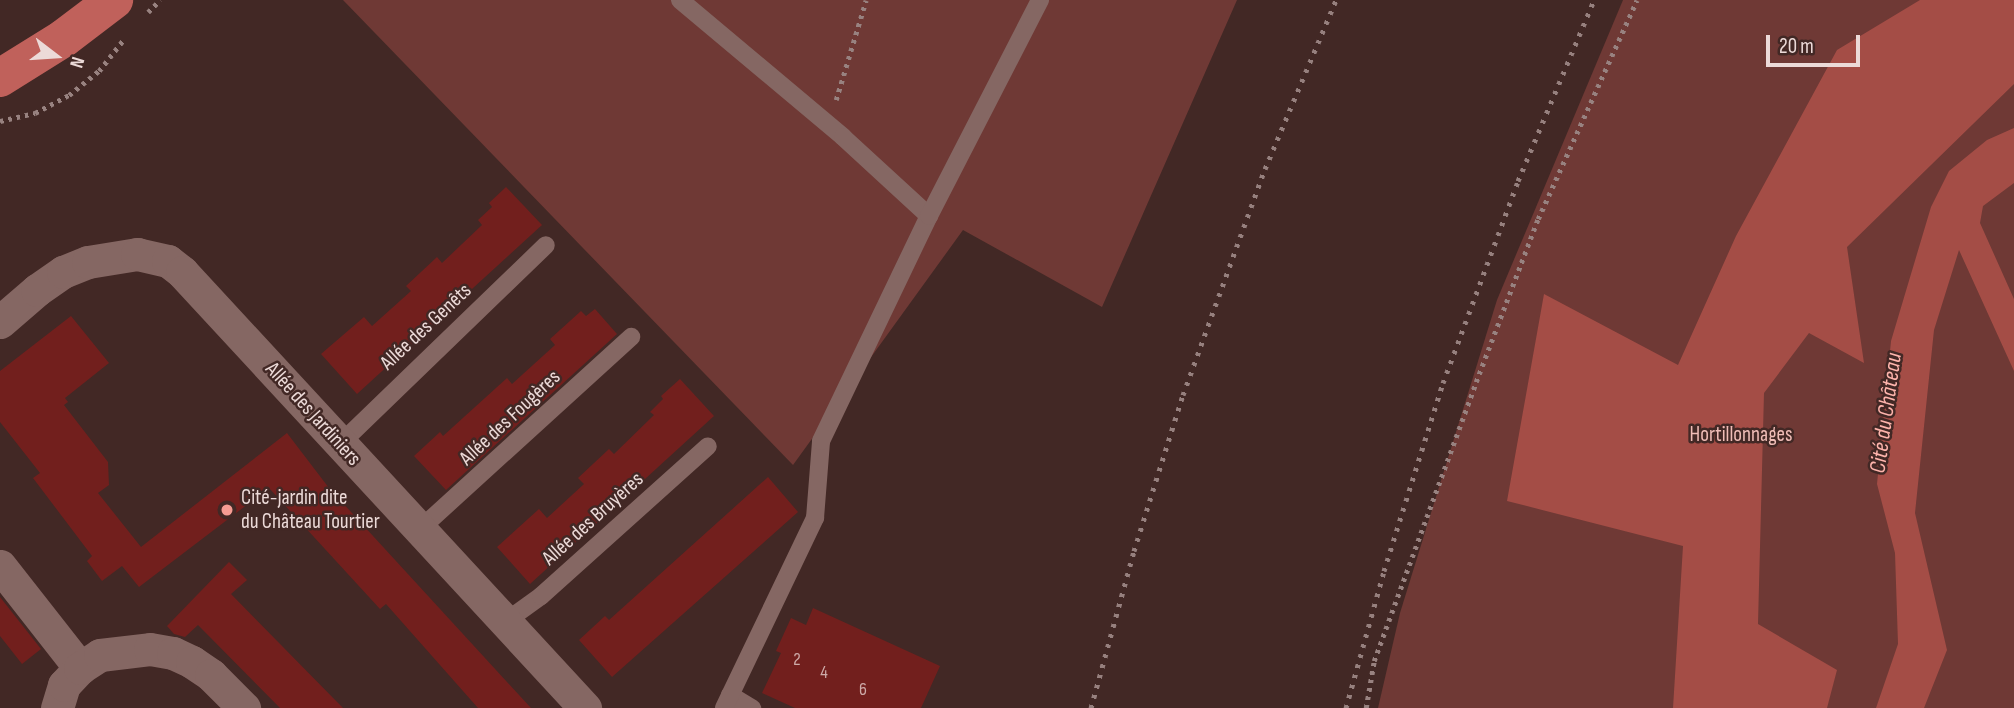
<!DOCTYPE html>
<html>
<head>
<meta charset="utf-8">
<style>
  body { margin:0 }
  #map { position:relative; width:2014px; height:708px; overflow:hidden; background:#422825; font-family:"Sofia Sans Condensed",sans-serif }
  div>[style] { position:absolute }
  .green>* { inset:0; background:#6f3935 }
  .water>* { inset:0; background:#a44d46 }
  .building>* { inset:0; background:#721f1d }
  .path>* { height:4.5px; margin-top:-2.25px; transform-origin:0; background:repeating-linear-gradient(90deg,#988280 0 3.5px,transparent 0 8.5px) }
  .lane>* { height:18px; margin:-9px; padding:0 9px; transform-origin:9px; border-radius:9px; background:#856763 }
  .street>* { height:33px; margin:-16.5px; padding:0 16.5px; transform-origin:16.5px; border-radius:16.5px; background:#856763 }
  .primary>* { height:38px; margin:-19px; padding:0 19px; transform-origin:19px; border-radius:19px; background:#c0615b }
  .rail>* { height:5px; margin-top:-2.5px; transform-origin:0; background:repeating-linear-gradient(90deg,#96807e 0 3.5px,transparent 0 10.5px) }
  .dots>* { width:19px; height:19px; translate:-50% -50%; box-sizing:border-box; border:4px solid #422825; border-radius:50% }
  span { translate:-50% -50%; white-space:nowrap; text-align:center; line-height:1.15; -webkit-text-stroke:5px #422825; paint-order:stroke }
  .number-label { font-size:18px; color:#ceaba9 }
  .number-label span { -webkit-text-stroke-width:0 }
  .street-label { font-size:21px; color:#ecdad8 }
  .park-label { font-size:21px; color:#f0bdb7 }
  .poi-label { font-size:21px; color:#ecdad8 }
  .left { translate:0 -50%; text-align:left }
  .water-label { font-size:23px; color:#feb4ac; font-style:italic }
  .north { position:absolute; left:21px; top:21px; width:70px; height:70px; -webkit-text-stroke:5px #422825; paint-order:stroke; rotate:107deg; font-size:19px; font-weight:700; line-height:28px; text-align:center; color:#ecdad8 }
  .north::after { content:''; display:block; margin:auto; width:24px; height:32px; background:#ecdad8; clip-path:polygon(50% 0,100% 100%,50% 72%,0 100%) }
  .scale { position:absolute; left:1766px; top:35px; width:94px; height:32px; box-sizing:border-box; border:4px solid #ecdad8; border-top:0; padding-left:9px; font-size:21px; line-height:24px; white-space:nowrap; color:#ecdad8; -webkit-text-stroke:5px #422825; paint-order:stroke }
</style>
</head>
<body>
<div id="map">
  <div class="green">
    <div style="clip-path:polygon(343px 0,1237px 0,1102px 307px,963px 230px,793px 465px)"></div>
    <div style="clip-path:polygon(1623px 0,2014px 0,2014px 708px,1378px 708px,1400px 613px,1497px 300px)"></div>
  </div>
  <div class="water">
    <div style="clip-path:polygon(1920px 0,2014px 0,2014px 84px,1847px 247px,1864px 363px,1809px 333px,1764px 393px,1758px 624px,1837px 670px,1827px 708px,1673px 708px,1683px 546px,1507px 501px,1544px 294px,1678px 365px,1736px 236px,1837px 50px)"></div>
    <div style="clip-path:polygon(2014px 128px,2014px 183px,1983px 206px,1980px 223px,2014px 299px,2014px 371px,1959px 250px,1934px 330px,1915px 513px,1947px 650px,1924px 708px,1876px 708px,1898px 644px,1895px 553px,1877px 484px,1891px 341px,1931px 207px,1949px 171px,1987px 140px)"></div>
  </div>
  <div class="building">
    <div style="clip-path:polygon(506px 187px,542px 225px,357px 394px,321px 354px,364px 317px,372px 326px,411px 291px,406px 286px,437px 257px,442px 263px,482px 225px,478px 220px,492px 207px,489px 203px)"></div>
    <div style="clip-path:polygon(595px 309px,617px 334px,446px 490px,414px 456px,440px 432px,443px 436px,507px 378px,512px 384px,555px 345px,550px 339px,581px 311px,586px 316px)"></div>
    <div style="clip-path:polygon(71px 316px,109px 363px,65px 398px,68px 402px,64px 405px,108px 462px,109px 485px,98px 493px,141px 547px,287px 433px,329px 488px,531px 708px,478px 708px,386px 604px,380px 609px,269px 488px,139px 587px,122px 566px,102px 581px,87px 561px,92px 556px,33px 478px,40px 473px,0 422px,0 371px)"></div>
    <div style="clip-path:polygon(680px 379px,714px 416px,530px 584px,497px 547px,539px 509px,547px 518px,584px 484px,578px 478px,609px 449px,614px 454px,654px 415px,650px 412px,663px 399px,661px 396px)"></div>
    <div style="clip-path:polygon(768px 477px,798px 512px,612px 677px,579px 640px,605px 616px,609px 620px)"></div>
    <div style="clip-path:polygon(229px 562px,247px 580px,231px 594px,343px 708px,280px 708px,198px 625px,185px 637px,174px 634px,167px 626px)"></div>
    <div style="clip-path:polygon(0 597px,41px 649px,22px 664px,0 636px)"></div>
    <div style="clip-path:polygon(813px 608px,940px 666px,921px 708px,795px 708px,762px 693px,781px 653px,776px 651px,791px 618px,806px 625px)"></div>
  </div>
  <div class="path">
    <div style="left:148px;top:12px;width:17px;rotate:-45deg"></div>
    <div style="left:836px;top:100px;width:104px;rotate:-73.3deg"></div>
    <div style="left:0;top:121px;width:36px;rotate:-13deg"></div>
    <div style="left:35px;top:113px;width:38px;rotate:-28deg"></div>
    <div style="left:69px;top:95px;width:38px;rotate:-39deg"></div>
    <div style="left:99px;top:71px;width:41px;rotate:-52deg"></div>
    <div style="left:1366px;top:708px;width:48px;rotate:-80.3deg"></div>
    <div style="left:1374px;top:661px;width:297px;rotate:-69.9deg"></div>
    <div style="left:1476px;top:382px;width:174px;rotate:-69.2deg"></div>
    <div style="left:1538px;top:219px;width:240px;rotate:-65.7deg"></div>
  </div>
  <div class="lane">
    <div style="left:680px;top:0;width:213px;rotate:40deg"></div>
    <div style="left:843px;top:137px;width:117px;rotate:42.6deg"></div>
    <div style="left:340px;top:444px;width:286px;rotate:-44deg"></div>
    <div style="left:419px;top:530px;width:287px;rotate:-42.3deg"></div>
    <div style="left:505px;top:622px;width:44px;rotate:-35.8deg"></div>
    <div style="left:541px;top:596px;width:224px;rotate:-41.9deg"></div>
    <div style="left:730px;top:695px;width:26px;rotate:31deg"></div>
    <div style="left:724px;top:708px;width:211px;rotate:-64.4deg"></div>
    <div style="left:815px;top:518px;width:77px;rotate:-85.5deg"></div>
    <div style="left:821px;top:441px;width:250px;rotate:-64.4deg"></div>
    <div style="left:929px;top:216px;width:243px;rotate:-62.8deg"></div>
  </div>
  <div class="street">
    <div style="left:0;top:322px;width:49px;rotate:-40.9deg"></div>
    <div style="left:37px;top:290px;width:32px;rotate:-35deg"></div>
    <div style="left:63px;top:272px;width:27px;rotate:-22deg"></div>
    <div style="left:88px;top:262px;width:50px;rotate:-9.3deg"></div>
    <div style="left:137px;top:254px;width:32px;rotate:13deg"></div>
    <div style="left:168px;top:261px;width:18px;rotate:38deg"></div>
    <div style="left:182px;top:272px;width:594px;rotate:47.25deg"></div>
    <div style="left:0;top:566px;width:130px;rotate:51.9deg"></div>
    <div style="left:57px;top:708px;width:24px;rotate:-73deg"></div>
    <div style="left:64px;top:685px;width:23px;rotate:-47deg"></div>
    <div style="left:80px;top:668px;width:24px;rotate:-33deg"></div>
    <div style="left:100px;top:655px;width:50px;rotate:-6.8deg"></div>
    <div style="left:150px;top:649px;width:23px;rotate:10deg"></div>
    <div style="left:173px;top:653px;width:21px;rotate:25deg"></div>
    <div style="left:192px;top:662px;width:23px;rotate:34deg"></div>
    <div style="left:211px;top:675px;width:47px;rotate:45deg"></div>
  </div>
  <div class="primary">
    <div style="left:0;top:78px;width:75px;rotate:-32deg"></div>
    <div style="left:64px;top:38px;width:63px;rotate:-37.2deg"></div>
  </div>
  <div class="rail">
    <div style="left:1091px;top:708px;width:163px;rotate:-74.7deg"></div>
    <div style="left:1134px;top:551px;width:164px;rotate:-72.6deg"></div>
    <div style="left:1183px;top:395px;width:240px;rotate:-70.1deg"></div>
    <div style="left:1265px;top:169px;width:183px;rotate:-67.2deg"></div>
    <div style="left:1346px;top:708px;width:142px;rotate:-74.5deg"></div>
    <div style="left:1384px;top:571px;width:197px;rotate:-72.6deg"></div>
    <div style="left:1443px;top:383px;width:215px;rotate:-69.6deg"></div>
    <div style="left:1518px;top:181px;width:196px;rotate:-67.2deg"></div>
  </div>
  <div class="dots">
    <div style="left:227px;top:510px;background:#f59c93"></div>
  </div>
  <div class="number-label">
    <span style="left:797px;top:660px">2</span>
    <span style="left:824px;top:673px">4</span>
    <span style="left:863px;top:690px">6</span>
  </div>
  <div class="street-label">
    <span style="left:426px;top:327px;rotate:-43deg">Allée des Genêts</span>
    <span style="left:313px;top:414px;rotate:48deg">Allée des Jardiniers</span>
    <span style="left:510px;top:418px;rotate:-43deg">Allée des Fougères</span>
    <span style="left:593px;top:519px;rotate:-42deg">Allée des Bruyères</span>
  </div>
  <div class="park-label">
    <span style="left:1741px;top:435px">Hortillonnages</span>
  </div>
  <div class="poi-label">
    <span class="left" style="left:241px;top:510px">Cité-jardin dite<br>du Château Tourtier</span>
  </div>
  <div class="water-label">
    <span style="left:1886px;top:413px;rotate:-82deg">Cité du Château</span>
  </div>
  <div class="north">N</div>
  <div class="scale">20 m</div>
</div>
</body>
</html>
